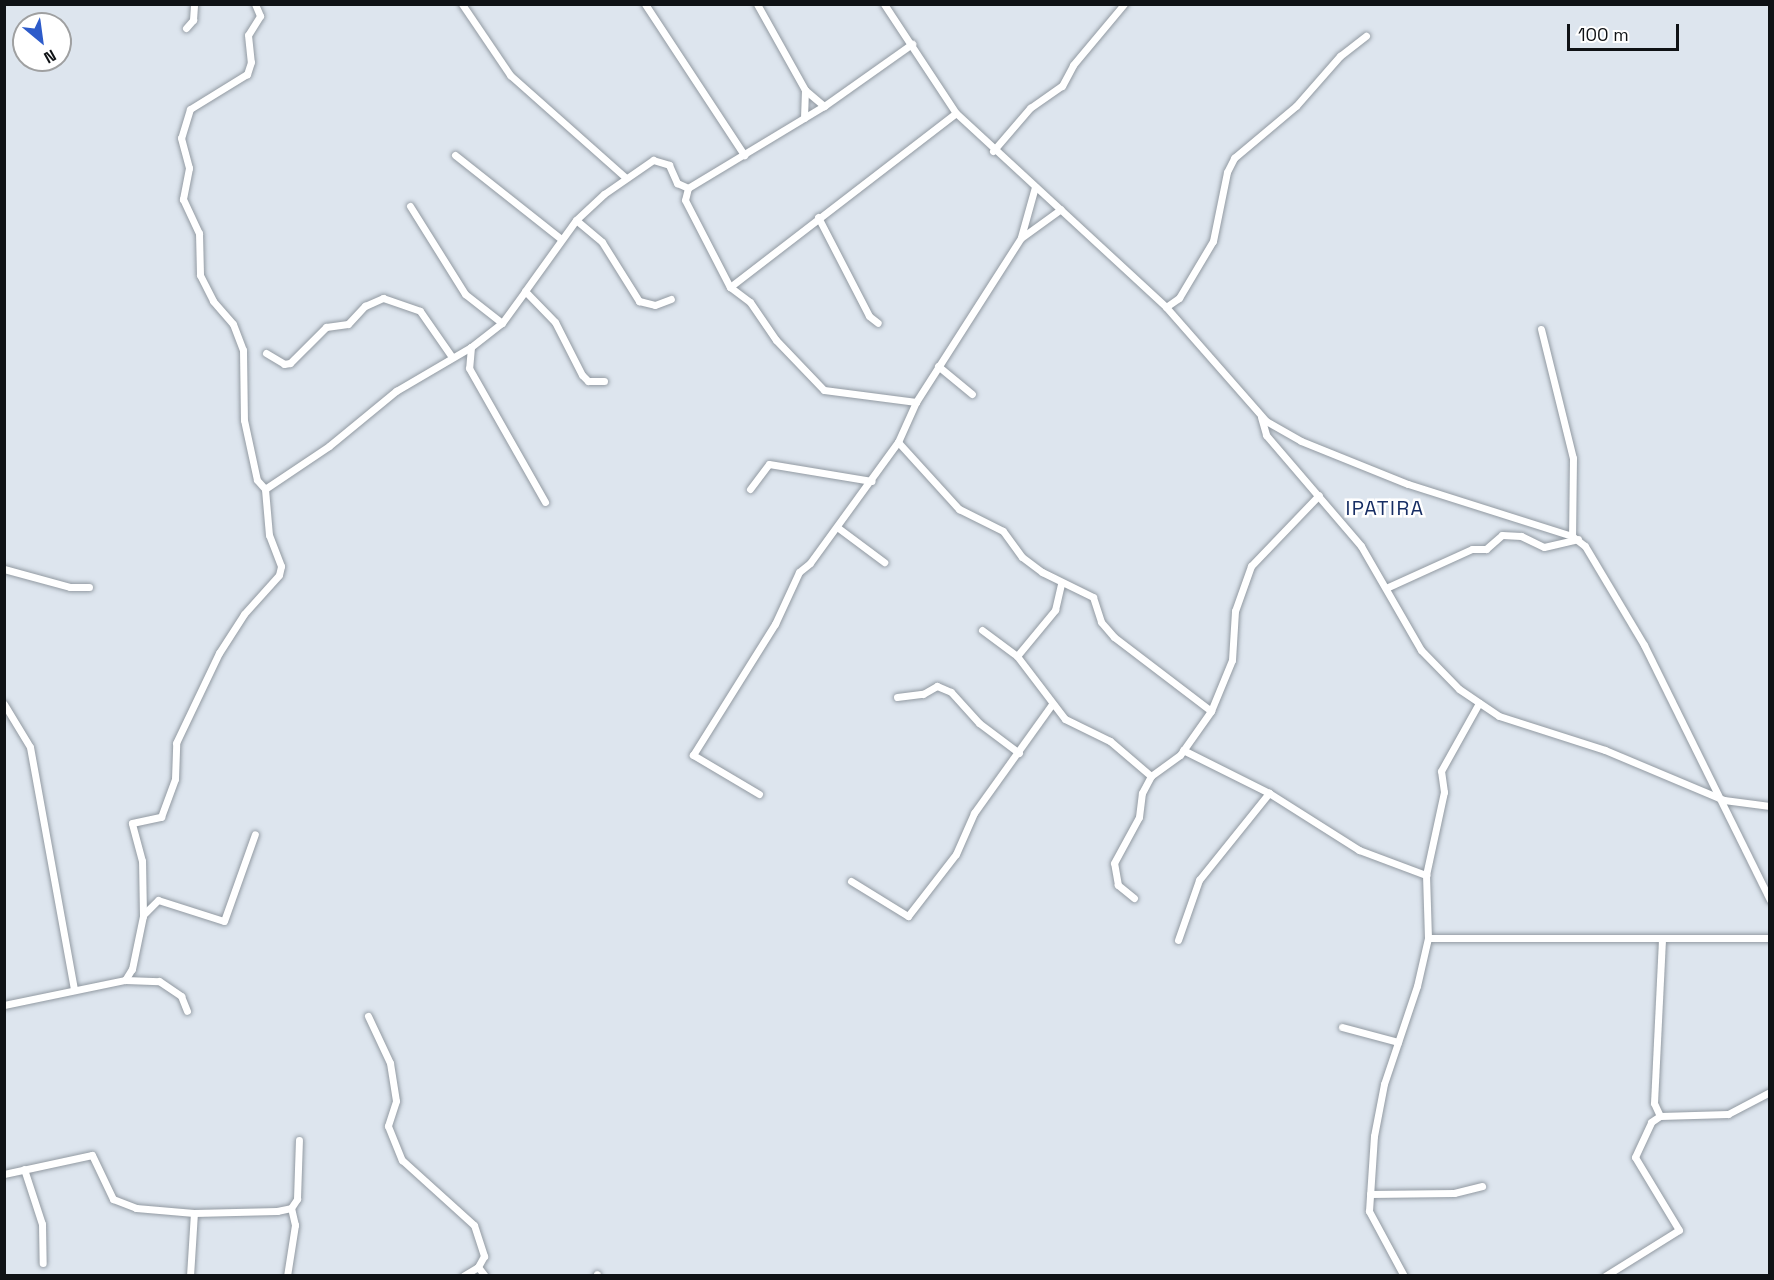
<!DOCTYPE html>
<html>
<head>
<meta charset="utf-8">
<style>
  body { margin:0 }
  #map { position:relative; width:1774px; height:1280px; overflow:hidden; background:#dde5ee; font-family:"Space Grotesk",sans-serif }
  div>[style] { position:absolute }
  .roads { filter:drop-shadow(0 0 2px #929aa2) drop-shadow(0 0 2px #929aa2) }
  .street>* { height:7px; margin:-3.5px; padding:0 3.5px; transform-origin:3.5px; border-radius:3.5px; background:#fff }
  span { translate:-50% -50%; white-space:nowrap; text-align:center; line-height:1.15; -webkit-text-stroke:5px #fff; paint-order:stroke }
  .quarter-label { font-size:20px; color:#172e64; letter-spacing:1.5px }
  .frame { position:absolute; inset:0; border:6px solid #0f1215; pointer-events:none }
  .north { position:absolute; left:12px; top:12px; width:60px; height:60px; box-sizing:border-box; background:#fff; border:2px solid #9fa0a1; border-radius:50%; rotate:151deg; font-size:16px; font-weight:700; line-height:24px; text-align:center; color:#0f1215 }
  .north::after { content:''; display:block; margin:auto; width:21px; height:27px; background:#2d5bca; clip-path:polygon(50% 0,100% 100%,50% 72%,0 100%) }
  .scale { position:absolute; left:1567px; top:24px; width:112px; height:27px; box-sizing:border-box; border:3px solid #0f1215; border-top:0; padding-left:8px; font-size:18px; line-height:21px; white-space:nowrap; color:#0f1215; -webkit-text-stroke:4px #fff; paint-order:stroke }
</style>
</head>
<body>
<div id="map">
  <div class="roads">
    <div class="street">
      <div style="left:255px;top:4px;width:13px;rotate:67deg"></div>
      <div style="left:260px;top:16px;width:22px;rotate:122deg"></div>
      <div style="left:248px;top:35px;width:27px;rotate:84deg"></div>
      <div style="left:251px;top:62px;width:13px;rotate:108deg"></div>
      <div style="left:247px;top:74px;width:67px;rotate:148.4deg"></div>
      <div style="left:190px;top:109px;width:30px;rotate:107deg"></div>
      <div style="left:181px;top:138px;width:31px;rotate:75deg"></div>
      <div style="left:189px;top:168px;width:32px;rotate:101deg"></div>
      <div style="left:183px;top:199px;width:38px;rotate:65deg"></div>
      <div style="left:199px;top:233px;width:42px;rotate:88.6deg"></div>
      <div style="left:200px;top:275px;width:29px;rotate:63deg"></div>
      <div style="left:213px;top:301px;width:30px;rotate:49deg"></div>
      <div style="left:233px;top:324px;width:28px;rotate:69deg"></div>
      <div style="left:243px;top:350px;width:70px;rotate:89.2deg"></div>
      <div style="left:244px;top:420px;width:61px;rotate:77.8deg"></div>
      <div style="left:257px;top:480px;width:12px;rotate:48deg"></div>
      <div style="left:462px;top:4px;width:86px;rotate:55.9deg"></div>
      <div style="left:510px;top:75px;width:154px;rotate:41.6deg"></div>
      <div style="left:645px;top:4px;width:181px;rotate:56.7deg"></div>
      <div style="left:757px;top:4px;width:98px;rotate:60.8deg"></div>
      <div style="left:805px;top:90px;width:25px;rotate:40deg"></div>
      <div style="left:884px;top:4px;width:131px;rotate:56.6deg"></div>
      <div style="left:956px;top:113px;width:286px;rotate:42.7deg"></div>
      <div style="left:1166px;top:307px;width:152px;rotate:48.7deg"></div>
      <div style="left:1266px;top:421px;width:40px;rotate:29.7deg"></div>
      <div style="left:1301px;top:441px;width:115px;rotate:21.9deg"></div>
      <div style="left:1408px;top:484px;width:172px;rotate:17.6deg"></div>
      <div style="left:1572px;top:536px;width:16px;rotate:38deg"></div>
      <div style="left:1585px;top:546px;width:115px;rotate:59.2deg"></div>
      <div style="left:1644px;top:645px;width:284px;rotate:63.7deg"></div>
      <div style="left:186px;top:28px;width:11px;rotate:-49deg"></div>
      <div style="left:193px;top:20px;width:16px;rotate:-86deg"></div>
      <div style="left:804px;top:118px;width:28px;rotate:-88deg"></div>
      <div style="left:993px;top:151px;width:57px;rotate:-49.3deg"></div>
      <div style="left:1030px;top:108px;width:39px;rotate:-35deg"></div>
      <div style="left:1062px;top:86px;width:24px;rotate:-62deg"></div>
      <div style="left:1073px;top:65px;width:80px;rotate:-50.1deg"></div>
      <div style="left:455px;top:155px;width:135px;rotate:38.4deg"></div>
      <div style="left:688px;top:188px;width:12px;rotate:104deg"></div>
      <div style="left:685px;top:200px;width:98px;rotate:62.7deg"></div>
      <div style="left:730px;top:287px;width:285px;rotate:-37.6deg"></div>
      <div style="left:410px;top:206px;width:104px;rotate:58deg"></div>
      <div style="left:465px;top:294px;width:47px;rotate:38.1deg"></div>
      <div style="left:818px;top:217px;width:111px;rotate:62.7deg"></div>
      <div style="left:869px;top:316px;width:11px;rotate:38deg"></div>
      <div style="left:576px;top:220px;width:34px;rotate:40deg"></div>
      <div style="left:602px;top:242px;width:70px;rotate:57.9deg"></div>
      <div style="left:639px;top:301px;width:16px;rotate:14deg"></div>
      <div style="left:655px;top:305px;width:17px;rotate:-21deg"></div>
      <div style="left:1021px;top:237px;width:52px;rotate:-74.4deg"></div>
      <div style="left:730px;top:287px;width:25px;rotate:37deg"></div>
      <div style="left:750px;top:302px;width:46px;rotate:55.6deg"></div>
      <div style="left:776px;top:340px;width:69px;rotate:46.2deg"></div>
      <div style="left:824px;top:390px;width:93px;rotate:7.4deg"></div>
      <div style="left:1166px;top:307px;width:16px;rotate:-35deg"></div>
      <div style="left:1179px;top:298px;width:66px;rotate:-59.2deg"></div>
      <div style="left:1213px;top:241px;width:70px;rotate:-78.5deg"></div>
      <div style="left:1227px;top:172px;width:16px;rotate:-63deg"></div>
      <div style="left:1234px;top:158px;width:81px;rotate:-40deg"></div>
      <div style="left:1296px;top:106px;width:67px;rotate:-48.7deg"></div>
      <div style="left:1340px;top:56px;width:33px;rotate:-38deg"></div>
      <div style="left:1541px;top:329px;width:133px;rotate:76.1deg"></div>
      <div style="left:1573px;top:458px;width:78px;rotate:90.7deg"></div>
      <div style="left:471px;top:347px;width:21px;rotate:95deg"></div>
      <div style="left:469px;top:368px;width:154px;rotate:60.4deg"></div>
      <div style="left:266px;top:353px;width:21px;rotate:31deg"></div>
      <div style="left:284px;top:364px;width:6px;rotate:-9deg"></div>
      <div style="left:290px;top:363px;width:51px;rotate:-45deg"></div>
      <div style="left:326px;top:327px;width:22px;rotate:-8deg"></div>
      <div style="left:348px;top:324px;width:25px;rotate:-47deg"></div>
      <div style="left:365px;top:306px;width:20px;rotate:-24deg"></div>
      <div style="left:383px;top:298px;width:39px;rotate:19deg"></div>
      <div style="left:420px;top:311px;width:56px;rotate:55.2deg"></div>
      <div style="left:938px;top:366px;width:44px;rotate:39.5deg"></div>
      <div style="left:604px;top:381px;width:16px;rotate:180deg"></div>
      <div style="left:588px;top:381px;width:8px;rotate:-135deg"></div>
      <div style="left:582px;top:375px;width:59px;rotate:-117deg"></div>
      <div style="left:555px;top:322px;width:43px;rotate:-134.1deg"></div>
      <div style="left:525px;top:291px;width:87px;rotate:-54.3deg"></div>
      <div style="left:576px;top:220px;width:38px;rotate:-43deg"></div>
      <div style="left:604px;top:194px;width:60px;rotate:-34.8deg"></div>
      <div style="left:653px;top:160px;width:17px;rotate:17deg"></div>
      <div style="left:669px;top:165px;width:20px;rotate:66deg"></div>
      <div style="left:677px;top:183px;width:12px;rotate:24deg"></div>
      <div style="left:688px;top:188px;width:159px;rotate:-31.1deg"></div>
      <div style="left:824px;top:106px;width:108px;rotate:-35.2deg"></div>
      <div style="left:1261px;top:417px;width:19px;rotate:74deg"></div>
      <div style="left:1266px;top:435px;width:146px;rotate:49.4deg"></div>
      <div style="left:1361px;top:546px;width:120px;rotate:60deg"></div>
      <div style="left:1421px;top:650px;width:54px;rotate:45.7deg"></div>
      <div style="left:1459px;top:689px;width:48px;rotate:34deg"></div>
      <div style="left:1499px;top:716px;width:111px;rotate:17.8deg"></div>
      <div style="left:1605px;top:750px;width:129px;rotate:22.8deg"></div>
      <div style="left:1724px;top:800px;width:46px;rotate:7.4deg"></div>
      <div style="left:898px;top:442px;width:91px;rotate:47.7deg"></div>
      <div style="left:959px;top:509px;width:49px;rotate:26.6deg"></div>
      <div style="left:1003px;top:531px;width:32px;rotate:54deg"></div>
      <div style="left:1022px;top:557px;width:25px;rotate:37deg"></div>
      <div style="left:1042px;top:572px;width:57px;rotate:26.1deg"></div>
      <div style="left:1093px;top:597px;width:26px;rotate:72deg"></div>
      <div style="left:1101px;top:622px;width:20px;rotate:49deg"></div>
      <div style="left:1114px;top:637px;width:122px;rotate:37.3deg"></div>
      <div style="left:750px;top:489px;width:31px;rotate:-53deg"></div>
      <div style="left:769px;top:464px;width:104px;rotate:9.4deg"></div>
      <div style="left:837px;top:527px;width:59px;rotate:36.7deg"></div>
      <div style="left:4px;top:569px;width:68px;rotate:15.3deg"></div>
      <div style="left:70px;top:587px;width:19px"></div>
      <div style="left:1386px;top:588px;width:94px;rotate:-24.4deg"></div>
      <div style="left:1472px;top:549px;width:14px"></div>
      <div style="left:1486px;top:549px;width:21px;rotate:-41deg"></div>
      <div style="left:1502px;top:535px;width:19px;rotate:3deg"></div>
      <div style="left:1521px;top:536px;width:25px;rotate:26deg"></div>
      <div style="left:1544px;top:547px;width:35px;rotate:-13deg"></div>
      <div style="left:982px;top:630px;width:44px;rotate:36.6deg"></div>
      <div style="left:1017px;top:656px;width:79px;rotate:52.7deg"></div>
      <div style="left:1065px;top:719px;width:50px;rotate:26.1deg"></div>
      <div style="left:1110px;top:741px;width:54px;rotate:40.5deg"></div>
      <div style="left:1017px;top:656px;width:60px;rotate:-50.4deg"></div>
      <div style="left:1055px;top:610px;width:28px;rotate:-77deg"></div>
      <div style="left:897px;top:697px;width:26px;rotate:-7deg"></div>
      <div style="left:923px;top:694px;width:16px;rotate:-30deg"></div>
      <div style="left:937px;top:686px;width:15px;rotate:23deg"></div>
      <div style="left:951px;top:692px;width:42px;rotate:47.9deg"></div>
      <div style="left:979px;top:723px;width:50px;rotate:36.9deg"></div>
      <div style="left:4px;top:704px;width:50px;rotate:58.8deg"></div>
      <div style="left:30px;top:747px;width:247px;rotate:79.7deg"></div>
      <div style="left:1183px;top:750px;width:96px;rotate:26.6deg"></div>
      <div style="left:1269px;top:793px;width:107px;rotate:32.3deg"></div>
      <div style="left:1359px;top:850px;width:72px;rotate:20.5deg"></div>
      <div style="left:759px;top:794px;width:77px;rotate:-149.4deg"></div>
      <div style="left:693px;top:755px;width:155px;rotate:-58deg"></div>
      <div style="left:775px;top:624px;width:57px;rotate:-65.2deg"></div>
      <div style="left:799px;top:572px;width:14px;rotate:-39deg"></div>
      <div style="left:810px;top:563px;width:150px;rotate:-54deg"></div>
      <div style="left:898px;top:442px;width:44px;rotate:-65.8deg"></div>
      <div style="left:916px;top:402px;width:195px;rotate:-57.4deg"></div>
      <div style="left:1021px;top:238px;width:49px;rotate:-35.9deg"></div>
      <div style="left:851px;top:881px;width:67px;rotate:31.6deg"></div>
      <div style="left:908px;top:916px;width:78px;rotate:-52.3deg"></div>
      <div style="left:956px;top:854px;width:45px;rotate:-66.3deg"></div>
      <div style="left:974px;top:813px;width:134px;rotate:-54.4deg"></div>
      <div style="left:1134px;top:898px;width:21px;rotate:-141deg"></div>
      <div style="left:1118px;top:885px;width:22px;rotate:-100deg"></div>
      <div style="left:1114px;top:863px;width:52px;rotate:-61.5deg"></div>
      <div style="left:1139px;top:817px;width:24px;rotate:-83deg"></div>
      <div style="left:1142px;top:793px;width:19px;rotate:-62deg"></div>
      <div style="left:1151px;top:776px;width:36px;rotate:-36deg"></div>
      <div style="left:1180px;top:755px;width:54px;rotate:-54.8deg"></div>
      <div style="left:1211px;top:711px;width:55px;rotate:-67.6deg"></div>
      <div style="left:1232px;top:660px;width:49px;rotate:-86.5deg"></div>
      <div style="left:1235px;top:611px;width:48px;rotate:-70.4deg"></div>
      <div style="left:1251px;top:566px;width:98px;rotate:-46.2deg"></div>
      <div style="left:144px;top:914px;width:20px;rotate:-45deg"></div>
      <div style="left:158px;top:900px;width:69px;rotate:17.7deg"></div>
      <div style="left:224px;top:921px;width:92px;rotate:-70.4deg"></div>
      <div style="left:1428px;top:938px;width:342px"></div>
      <div style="left:1178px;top:940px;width:64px;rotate:-70.7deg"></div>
      <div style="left:1199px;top:880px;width:112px;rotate:-51.2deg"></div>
      <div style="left:125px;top:980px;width:34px;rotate:2deg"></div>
      <div style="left:159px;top:981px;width:27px;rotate:34deg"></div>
      <div style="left:181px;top:996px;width:16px;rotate:68deg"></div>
      <div style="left:4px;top:1005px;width:124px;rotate:-11.7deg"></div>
      <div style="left:125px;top:980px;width:13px;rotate:-58deg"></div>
      <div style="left:132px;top:969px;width:54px;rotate:-78.3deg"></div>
      <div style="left:143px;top:916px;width:55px;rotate:-91deg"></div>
      <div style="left:142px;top:861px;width:39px;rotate:-105deg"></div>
      <div style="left:132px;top:823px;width:30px;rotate:-12deg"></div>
      <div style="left:161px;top:817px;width:40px;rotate:-69.8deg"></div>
      <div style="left:175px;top:779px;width:36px;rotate:-88deg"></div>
      <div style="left:176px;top:743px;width:100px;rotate:-64.5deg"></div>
      <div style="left:219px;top:653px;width:46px;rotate:-57.3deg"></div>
      <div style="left:244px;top:614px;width:52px;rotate:-48.1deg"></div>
      <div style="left:279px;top:575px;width:9px;rotate:-77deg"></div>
      <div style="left:281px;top:566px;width:33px;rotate:-111deg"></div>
      <div style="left:269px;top:535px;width:46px;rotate:-95deg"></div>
      <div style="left:265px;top:489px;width:77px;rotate:-33.9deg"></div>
      <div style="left:329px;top:446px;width:87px;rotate:-39.4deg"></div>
      <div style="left:396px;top:391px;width:87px;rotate:-30.4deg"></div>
      <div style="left:471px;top:347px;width:39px;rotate:-38deg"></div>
      <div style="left:502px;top:323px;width:39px;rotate:-54deg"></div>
      <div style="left:368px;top:1016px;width:52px;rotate:64.9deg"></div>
      <div style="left:390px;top:1063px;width:38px;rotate:81deg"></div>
      <div style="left:396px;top:1101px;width:26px;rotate:108deg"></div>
      <div style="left:388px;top:1126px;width:37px;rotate:68deg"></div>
      <div style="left:402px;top:1160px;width:97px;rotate:42.1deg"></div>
      <div style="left:474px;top:1225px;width:33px;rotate:72deg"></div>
      <div style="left:484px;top:1256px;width:13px;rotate:119deg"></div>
      <div style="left:478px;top:1267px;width:17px;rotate:149deg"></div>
      <div style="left:1342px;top:1027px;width:58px;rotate:15deg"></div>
      <div style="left:1660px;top:1116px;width:68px;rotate:-1.7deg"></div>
      <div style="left:1728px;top:1114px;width:47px;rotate:-27.6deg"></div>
      <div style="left:24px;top:1169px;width:58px;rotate:71.9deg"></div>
      <div style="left:42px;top:1224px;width:39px;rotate:89deg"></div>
      <div style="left:4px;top:1174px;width:90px;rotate:-12.2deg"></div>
      <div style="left:92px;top:1155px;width:49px;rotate:64.5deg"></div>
      <div style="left:113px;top:1199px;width:25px;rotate:21deg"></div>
      <div style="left:136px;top:1208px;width:58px;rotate:4.9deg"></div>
      <div style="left:194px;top:1213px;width:83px;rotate:-1.4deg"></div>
      <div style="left:277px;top:1211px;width:14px;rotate:-12deg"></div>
      <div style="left:291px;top:1208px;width:11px;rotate:-56deg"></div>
      <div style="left:297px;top:1199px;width:59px;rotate:-88.1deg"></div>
      <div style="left:1370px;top:1194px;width:84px;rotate:-0.7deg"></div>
      <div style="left:1454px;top:1193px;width:29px;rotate:-14deg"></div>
      <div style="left:478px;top:1267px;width:11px;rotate:52deg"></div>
      <div style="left:190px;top:1276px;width:63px;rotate:-86.4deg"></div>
      <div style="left:287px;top:1276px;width:52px;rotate:-81.1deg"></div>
      <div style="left:295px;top:1225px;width:17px;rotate:-103deg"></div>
      <div style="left:596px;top:1276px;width:2px;rotate:-63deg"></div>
      <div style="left:1404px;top:1276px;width:74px;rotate:-118.3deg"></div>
      <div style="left:1369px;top:1211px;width:75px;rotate:-86.2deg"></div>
      <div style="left:1374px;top:1136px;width:53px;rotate:-79.1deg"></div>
      <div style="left:1384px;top:1084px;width:103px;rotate:-71.4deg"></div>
      <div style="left:1417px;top:986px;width:49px;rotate:-77.1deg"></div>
      <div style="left:1428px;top:938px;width:63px;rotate:-91.8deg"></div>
      <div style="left:1426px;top:875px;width:85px;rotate:-77.8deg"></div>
      <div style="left:1444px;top:792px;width:21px;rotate:-98deg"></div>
      <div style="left:1441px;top:771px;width:78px;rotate:-60.8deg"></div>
      <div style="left:1605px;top:1276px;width:87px;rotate:-31.9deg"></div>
      <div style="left:1679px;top:1230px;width:85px;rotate:-121.1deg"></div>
      <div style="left:1635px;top:1157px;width:38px;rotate:-65deg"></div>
      <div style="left:1651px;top:1122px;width:11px;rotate:-34deg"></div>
      <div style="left:1660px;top:1116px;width:14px;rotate:-115deg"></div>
      <div style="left:1654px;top:1103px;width:164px;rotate:-87.2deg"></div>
    </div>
  </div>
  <div class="quarter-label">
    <span style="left:1385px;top:508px">IPATIRA</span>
  </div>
  <div class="frame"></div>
  <div class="north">N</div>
  <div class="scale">100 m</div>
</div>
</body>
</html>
